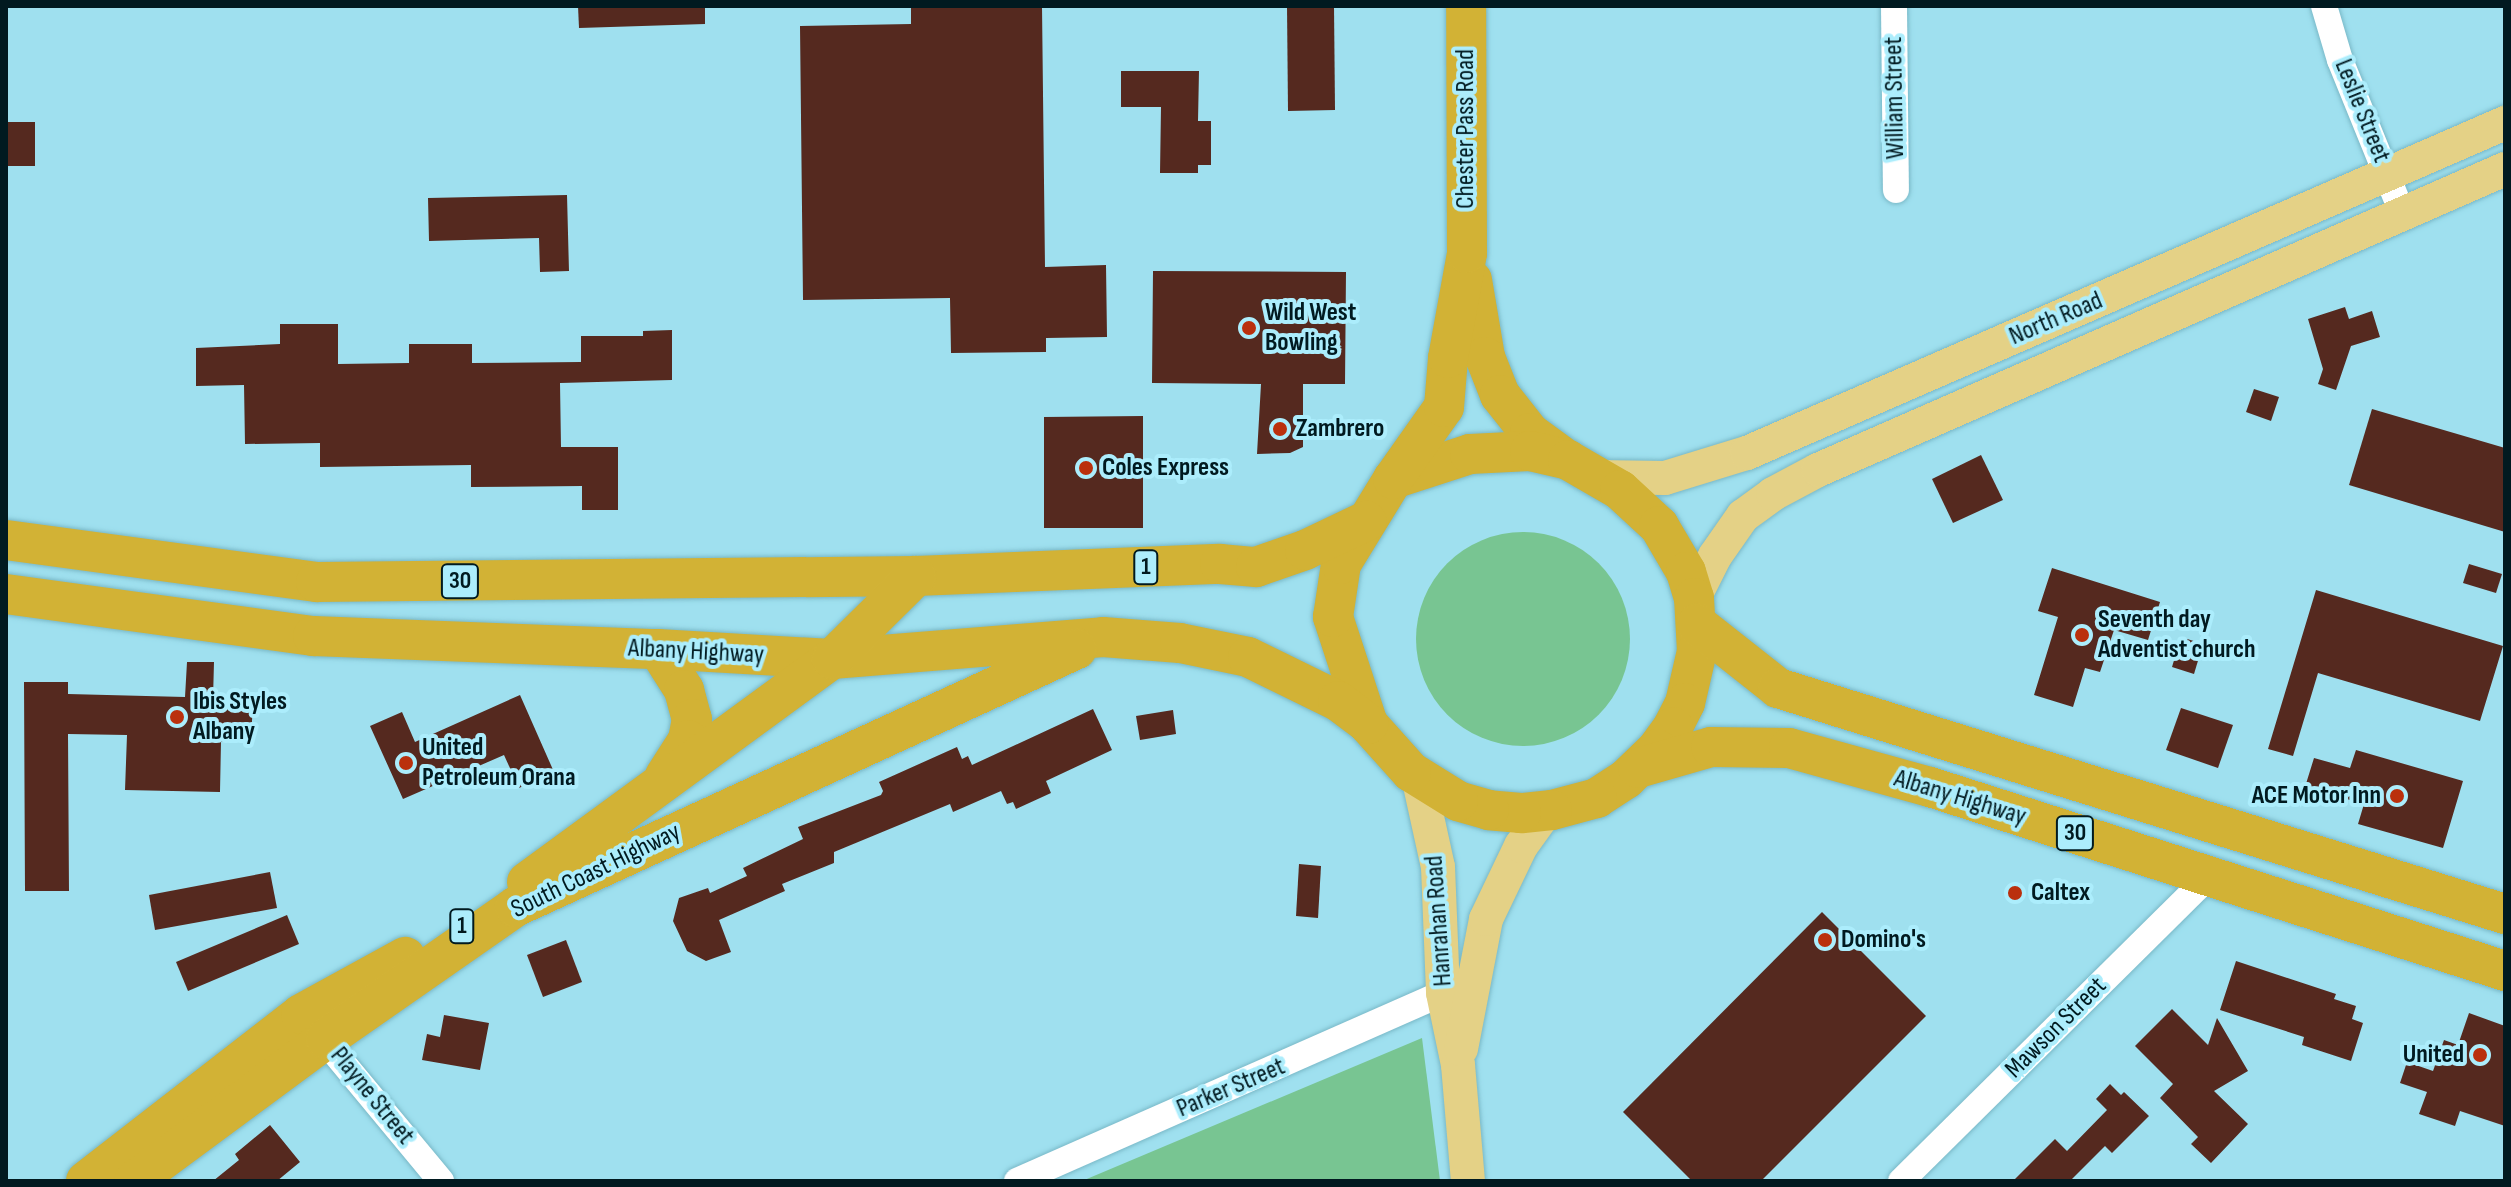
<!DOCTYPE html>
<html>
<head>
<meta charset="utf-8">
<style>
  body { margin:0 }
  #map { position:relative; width:2511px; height:1187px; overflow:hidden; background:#9fe0ef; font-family:"Sofia Sans Condensed",sans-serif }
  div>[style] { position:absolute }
  .green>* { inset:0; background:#78c592 }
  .round { border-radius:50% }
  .building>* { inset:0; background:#55291f }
  .roads { filter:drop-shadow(0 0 2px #79b8c7) drop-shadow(0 0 2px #79b8c7) }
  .minor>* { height:26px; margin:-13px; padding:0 13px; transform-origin:13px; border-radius:13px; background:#fff }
  .major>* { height:34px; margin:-17px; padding:0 17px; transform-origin:17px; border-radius:17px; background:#e4d186 }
  .highway>* { height:40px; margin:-20px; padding:0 20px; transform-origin:20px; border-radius:20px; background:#d2b235 }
  .dots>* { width:22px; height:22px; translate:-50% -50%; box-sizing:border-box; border:4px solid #acedfc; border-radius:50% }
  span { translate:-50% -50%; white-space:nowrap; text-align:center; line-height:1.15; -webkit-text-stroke:8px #acedfc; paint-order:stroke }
  .shield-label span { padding:2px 6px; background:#acedfc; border:2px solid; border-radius:6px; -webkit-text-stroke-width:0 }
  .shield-label { font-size:24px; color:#011a20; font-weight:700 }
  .street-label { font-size:26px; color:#011a20 }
  .poi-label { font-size:26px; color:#011a20; font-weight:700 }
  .left { translate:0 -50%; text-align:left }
  .right { translate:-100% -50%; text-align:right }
  .frame { position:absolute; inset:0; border:8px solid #011a20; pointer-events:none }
</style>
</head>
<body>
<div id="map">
  <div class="green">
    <div class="round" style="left:1416px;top:532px;width:214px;height:214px"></div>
    <div style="clip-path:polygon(1422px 1038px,1440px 1181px,1082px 1181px)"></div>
  </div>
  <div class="building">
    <div style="clip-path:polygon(578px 6px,705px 6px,705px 24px,579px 28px)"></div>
    <div style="clip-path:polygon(911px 6px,1042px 6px,1045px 267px,1106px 265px,1107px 337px,1046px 338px,1046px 352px,951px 353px,950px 298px,803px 300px,800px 26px,911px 24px)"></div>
    <div style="clip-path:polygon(1287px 6px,1334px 6px,1335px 110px,1288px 111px)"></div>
    <div style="clip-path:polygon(1121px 71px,1199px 71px,1198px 121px,1211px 121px,1211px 165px,1198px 165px,1198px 173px,1160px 173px,1161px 107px,1121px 107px)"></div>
    <div style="clip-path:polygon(7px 122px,35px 122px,35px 166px,6px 166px)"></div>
    <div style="clip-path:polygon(567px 195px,569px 271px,540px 272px,539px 238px,429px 241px,428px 198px)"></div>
    <div style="clip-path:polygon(1153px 271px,1346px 272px,1345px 384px,1303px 384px,1303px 447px,1290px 453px,1257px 454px,1261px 384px,1152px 383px)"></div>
    <div style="clip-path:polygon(2345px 307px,2349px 319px,2372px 311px,2380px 337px,2351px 346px,2336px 390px,2318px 384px,2323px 369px,2308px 319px)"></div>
    <div style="clip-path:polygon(280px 324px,338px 324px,338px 364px,409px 363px,409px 344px,472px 344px,472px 363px,581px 362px,581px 336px,643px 336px,643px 331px,672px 330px,672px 380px,560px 383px,561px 447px,618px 447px,618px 510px,582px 510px,582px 486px,471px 487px,471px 465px,320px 467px,320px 443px,245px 444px,244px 385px,196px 386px,196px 348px,280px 344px)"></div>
    <div style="clip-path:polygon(2254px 389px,2279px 397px,2271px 421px,2246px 412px)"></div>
    <div style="clip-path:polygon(2372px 409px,2505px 448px,2505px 532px,2349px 485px)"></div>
    <div style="clip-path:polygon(1143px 416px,1143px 528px,1044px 528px,1044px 417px)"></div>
    <div style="clip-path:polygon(1981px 455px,2003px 500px,1953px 523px,1932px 479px)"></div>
    <div style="clip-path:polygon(2469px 564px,2502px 574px,2496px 593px,2463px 583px)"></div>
    <div style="clip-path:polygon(2052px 568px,2160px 602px,2148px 640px,2114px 630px,2100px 672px,2085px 668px,2073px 707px,2034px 695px,2058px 617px,2038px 611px)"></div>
    <div style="clip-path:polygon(2316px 590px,2503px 646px,2480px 721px,2318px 673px,2293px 756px,2268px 749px)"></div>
    <div style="clip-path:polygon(2181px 637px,2203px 644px,2194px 674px,2172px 667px)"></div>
    <div style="clip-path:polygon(187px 662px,214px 662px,213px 699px,253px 700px,251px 742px,221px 742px,220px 792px,125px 790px,127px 735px,68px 734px,69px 891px,25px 891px,24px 682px,68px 682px,68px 694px,185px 697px)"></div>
    <div style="clip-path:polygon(520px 695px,554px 772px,519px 788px,504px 755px,403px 799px,370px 726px,402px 712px,415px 742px)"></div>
    <div style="clip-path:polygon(2181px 708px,2233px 725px,2218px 768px,2166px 750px)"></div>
    <div style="clip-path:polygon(1093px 709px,1112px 750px,1046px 781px,1051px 793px,1016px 809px,1013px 802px,1007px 804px,1001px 791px,953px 812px,950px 804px,834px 852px,834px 863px,782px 884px,785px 891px,719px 920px,731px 952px,706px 961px,687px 951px,673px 921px,679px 898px,708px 888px,710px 893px,747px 876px,743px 868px,803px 839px,798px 827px,881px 795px,883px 791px,879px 782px,957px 747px,962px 759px,968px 756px,972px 765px)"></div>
    <div style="clip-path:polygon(1173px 710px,1176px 734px,1140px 740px,1136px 716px)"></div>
    <div style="clip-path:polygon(2356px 750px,2463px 781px,2443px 848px,2358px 824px,2364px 804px,2305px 787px,2314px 758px,2350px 768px)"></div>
    <div style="clip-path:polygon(1299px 864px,1321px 866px,1318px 918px,1296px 916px)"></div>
    <div style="clip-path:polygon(270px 872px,277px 908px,155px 930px,149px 895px)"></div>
    <div style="clip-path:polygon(1822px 912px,1926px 1016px,1761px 1181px,1692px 1181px,1623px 1112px)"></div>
    <div style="clip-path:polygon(287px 915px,299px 944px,188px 991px,176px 962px)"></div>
    <div style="clip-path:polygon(566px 940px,582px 982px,543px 997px,527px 955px)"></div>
    <div style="clip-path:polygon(2236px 961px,2336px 994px,2334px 999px,2356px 1006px,2352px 1019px,2363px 1023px,2351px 1061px,2302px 1045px,2304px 1037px,2220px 1010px)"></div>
    <div style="clip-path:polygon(2172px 1009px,2208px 1045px,2217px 1018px,2248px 1071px,2214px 1091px,2248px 1124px,2211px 1163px,2191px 1144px,2198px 1137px,2160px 1098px,2173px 1084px,2135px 1046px)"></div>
    <div style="clip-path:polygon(2469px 1013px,2505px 1026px,2505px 1126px,2460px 1111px,2455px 1126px,2419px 1114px,2427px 1092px,2400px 1083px,2407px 1062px,2433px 1071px,2444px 1040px,2458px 1045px)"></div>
    <div style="clip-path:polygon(444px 1015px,489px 1023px,480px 1070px,422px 1060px,427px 1034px,440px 1037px)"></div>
    <div style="clip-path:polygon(2110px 1084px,2121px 1095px,2124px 1092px,2149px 1116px,2112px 1153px,2105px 1146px,2070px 1181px,2013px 1181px,2055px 1139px,2067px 1151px,2107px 1110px,2096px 1099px)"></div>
    <div style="clip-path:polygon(270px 1125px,300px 1162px,277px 1181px,213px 1181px,239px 1160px,235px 1154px)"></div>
  </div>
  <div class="roads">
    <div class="minor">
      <div style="left:1894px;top:6px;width:184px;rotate:89.4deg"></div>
      <div style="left:2324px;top:6px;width:56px;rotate:73.5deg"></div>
      <div style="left:2340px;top:60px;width:167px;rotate:67.9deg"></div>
      <div style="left:314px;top:1028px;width:199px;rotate:50.3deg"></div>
      <div style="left:1017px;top:1181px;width:466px;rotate:-23.8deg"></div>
      <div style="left:1901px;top:1181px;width:435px;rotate:-44.7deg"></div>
    </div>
    <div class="major">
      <div style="left:1597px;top:477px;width:68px;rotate:0.8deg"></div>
      <div style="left:1665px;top:478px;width:86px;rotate:-17deg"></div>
      <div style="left:1747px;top:453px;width:827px;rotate:-23.53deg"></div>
      <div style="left:1694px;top:598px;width:47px;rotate:-63.4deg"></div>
      <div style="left:1715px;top:556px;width:49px;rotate:-55deg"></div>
      <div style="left:1743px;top:516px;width:37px;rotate:-36deg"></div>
      <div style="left:1773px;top:494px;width:51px;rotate:-28.1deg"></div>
      <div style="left:1818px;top:470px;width:750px;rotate:-23.66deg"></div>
      <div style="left:1418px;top:776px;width:93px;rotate:77.6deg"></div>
      <div style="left:1438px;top:867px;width:126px;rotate:87.7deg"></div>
      <div style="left:1443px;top:993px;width:74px;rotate:78.2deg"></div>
      <div style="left:1458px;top:1065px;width:116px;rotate:85.1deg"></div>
      <div style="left:1461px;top:1049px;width:132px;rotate:-79.1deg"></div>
      <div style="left:1486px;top:919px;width:81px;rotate:-64.4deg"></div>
      <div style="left:1521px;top:846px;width:44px;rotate:-54.2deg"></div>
    </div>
    <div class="highway">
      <div style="left:1472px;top:280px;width:78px;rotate:80.4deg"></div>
      <div style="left:1485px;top:357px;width:41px;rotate:68.5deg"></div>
      <div style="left:1500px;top:395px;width:48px;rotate:51.7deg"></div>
      <div style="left:1530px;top:433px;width:41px;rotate:36deg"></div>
      <div style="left:1393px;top:479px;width:81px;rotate:-18deg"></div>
      <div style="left:1470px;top:454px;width:60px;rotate:-2.9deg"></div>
      <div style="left:1530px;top:451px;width:39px;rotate:13deg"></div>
      <div style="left:1568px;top:460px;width:60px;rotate:30deg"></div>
      <div style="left:1620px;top:490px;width:53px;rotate:42.7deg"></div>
      <div style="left:1659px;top:526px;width:53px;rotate:59.6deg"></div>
      <div style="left:1686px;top:572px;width:27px;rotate:73deg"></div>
      <div style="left:1694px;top:598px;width:53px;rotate:86.8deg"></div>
      <div style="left:1697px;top:651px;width:53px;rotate:103deg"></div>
      <div style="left:1685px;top:703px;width:27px;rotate:117deg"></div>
      <div style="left:1673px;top:727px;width:27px;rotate:126deg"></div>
      <div style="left:1657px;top:749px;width:43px;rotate:135.9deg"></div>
      <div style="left:1626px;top:779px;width:35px;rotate:147deg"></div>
      <div style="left:1597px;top:798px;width:47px;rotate:165.1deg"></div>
      <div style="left:1552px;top:810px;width:31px;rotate:174deg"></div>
      <div style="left:1521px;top:813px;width:32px;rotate:-175deg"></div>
      <div style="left:1489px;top:810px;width:32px;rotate:-164deg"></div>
      <div style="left:1458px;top:801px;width:55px;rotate:-148.3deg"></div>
      <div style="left:1411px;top:772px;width:64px;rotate:-131.9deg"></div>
      <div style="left:1368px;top:724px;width:113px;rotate:-108.1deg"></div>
      <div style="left:1333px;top:617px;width:54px;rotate:-81.4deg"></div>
      <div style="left:1341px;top:564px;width:100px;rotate:-58.5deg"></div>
      <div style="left:1393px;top:479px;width:88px;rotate:-54.7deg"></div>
      <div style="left:1444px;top:407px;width:49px;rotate:-85.3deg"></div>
      <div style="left:1448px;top:358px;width:107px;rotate:-79.7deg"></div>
      <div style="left:1467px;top:253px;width:247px;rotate:-90.2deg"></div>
      <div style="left:6px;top:540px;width:313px;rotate:7.7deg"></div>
      <div style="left:316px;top:582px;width:600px;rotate:-0.57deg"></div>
      <div style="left:916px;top:576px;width:304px;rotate:-2.3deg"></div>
      <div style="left:1220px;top:564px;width:36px;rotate:5deg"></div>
      <div style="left:1256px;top:567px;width:52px;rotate:-19.1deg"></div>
      <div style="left:1305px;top:550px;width:68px;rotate:-25.4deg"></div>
      <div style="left:6px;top:594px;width:310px;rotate:7.8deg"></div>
      <div style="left:313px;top:636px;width:345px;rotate:2.2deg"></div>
      <div style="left:658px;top:649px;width:174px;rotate:3.3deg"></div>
      <div style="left:832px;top:659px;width:272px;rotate:-4.6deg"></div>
      <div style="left:1103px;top:637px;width:77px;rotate:4.5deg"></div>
      <div style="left:1180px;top:643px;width:69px;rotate:11.6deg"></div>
      <div style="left:1248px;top:657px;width:100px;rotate:26.1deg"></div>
      <div style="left:1338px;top:701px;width:38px;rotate:37deg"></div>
      <div style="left:1697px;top:624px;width:103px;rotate:38.3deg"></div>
      <div style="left:1778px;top:688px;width:761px;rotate:17.27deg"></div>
      <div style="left:658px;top:649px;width:49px;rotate:57.6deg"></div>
      <div style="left:684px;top:690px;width:30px;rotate:75deg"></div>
      <div style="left:692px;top:719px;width:21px;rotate:101deg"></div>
      <div style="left:688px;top:740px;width:43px;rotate:122.6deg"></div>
      <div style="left:1638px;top:768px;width:76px;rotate:-16deg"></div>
      <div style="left:1711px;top:747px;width:78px;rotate:0.7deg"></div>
      <div style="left:1789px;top:748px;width:146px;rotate:15.5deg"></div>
      <div style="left:1930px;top:787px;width:604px;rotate:17.74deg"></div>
      <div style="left:527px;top:882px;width:378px;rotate:-36.2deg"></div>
      <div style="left:832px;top:659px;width:118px;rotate:-44.7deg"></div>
      <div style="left:86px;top:1181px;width:272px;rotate:-37.8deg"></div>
      <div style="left:301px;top:1014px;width:119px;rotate:-28.7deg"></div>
      <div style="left:134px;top:1181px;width:239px;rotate:-36.5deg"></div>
      <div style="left:326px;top:1039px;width:231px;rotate:-34.9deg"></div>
      <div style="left:515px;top:907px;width:618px;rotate:-24.66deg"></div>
    </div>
  </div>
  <div class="dots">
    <div style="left:1249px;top:328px;background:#ba300d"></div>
    <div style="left:1280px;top:429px;background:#ba300d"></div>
    <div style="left:1086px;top:468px;background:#ba300d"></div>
    <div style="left:2082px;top:635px;background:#ba300d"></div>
    <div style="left:177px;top:717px;background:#ba300d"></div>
    <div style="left:406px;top:763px;background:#ba300d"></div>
    <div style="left:2397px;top:796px;background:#ba300d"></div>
    <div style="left:2015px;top:893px;background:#ba300d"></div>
    <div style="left:1825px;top:940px;background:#ba300d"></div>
    <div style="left:2480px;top:1055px;background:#ba300d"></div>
  </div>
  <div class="shield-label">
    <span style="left:1146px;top:567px">1</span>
    <span style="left:460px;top:581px">30</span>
    <span style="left:2075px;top:833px">30</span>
    <span style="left:462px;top:926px">1</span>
  </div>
  <div class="street-label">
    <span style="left:1895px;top:98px;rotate:-91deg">William Street</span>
    <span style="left:2362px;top:111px;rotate:68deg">Leslie Street</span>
    <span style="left:1466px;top:129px;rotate:-90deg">Chester Pass Road</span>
    <span style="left:2056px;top:319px;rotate:-23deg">North Road</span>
    <span style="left:696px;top:652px;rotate:3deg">Albany Highway</span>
    <span style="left:1960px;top:798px;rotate:17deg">Albany Highway</span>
    <span style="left:596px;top:871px;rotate:-26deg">South Coast Highway</span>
    <span style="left:1439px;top:921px;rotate:-94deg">Hanrahan Road</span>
    <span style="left:2056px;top:1028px;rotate:-45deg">Mawson Street</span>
    <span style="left:1231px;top:1088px;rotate:-23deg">Parker Street</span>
    <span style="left:372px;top:1096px;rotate:51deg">Playne Street</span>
  </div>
  <div class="poi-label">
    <span class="left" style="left:1265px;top:328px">Wild West<br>Bowling</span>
    <span class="left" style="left:1296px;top:429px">Zambrero</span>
    <span class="left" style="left:1102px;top:468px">Coles Express</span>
    <span class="left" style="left:2098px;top:635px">Seventh day<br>Adventist church</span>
    <span class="left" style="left:193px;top:717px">Ibis Styles<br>Albany</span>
    <span class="left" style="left:422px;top:763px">United<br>Petroleum Orana</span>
    <span class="right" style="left:2381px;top:796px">ACE Motor Inn</span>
    <span class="left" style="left:2031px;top:893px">Caltex</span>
    <span class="left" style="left:1841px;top:940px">Domino's</span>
    <span class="right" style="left:2464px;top:1055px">United</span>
  </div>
  <div class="frame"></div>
</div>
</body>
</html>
